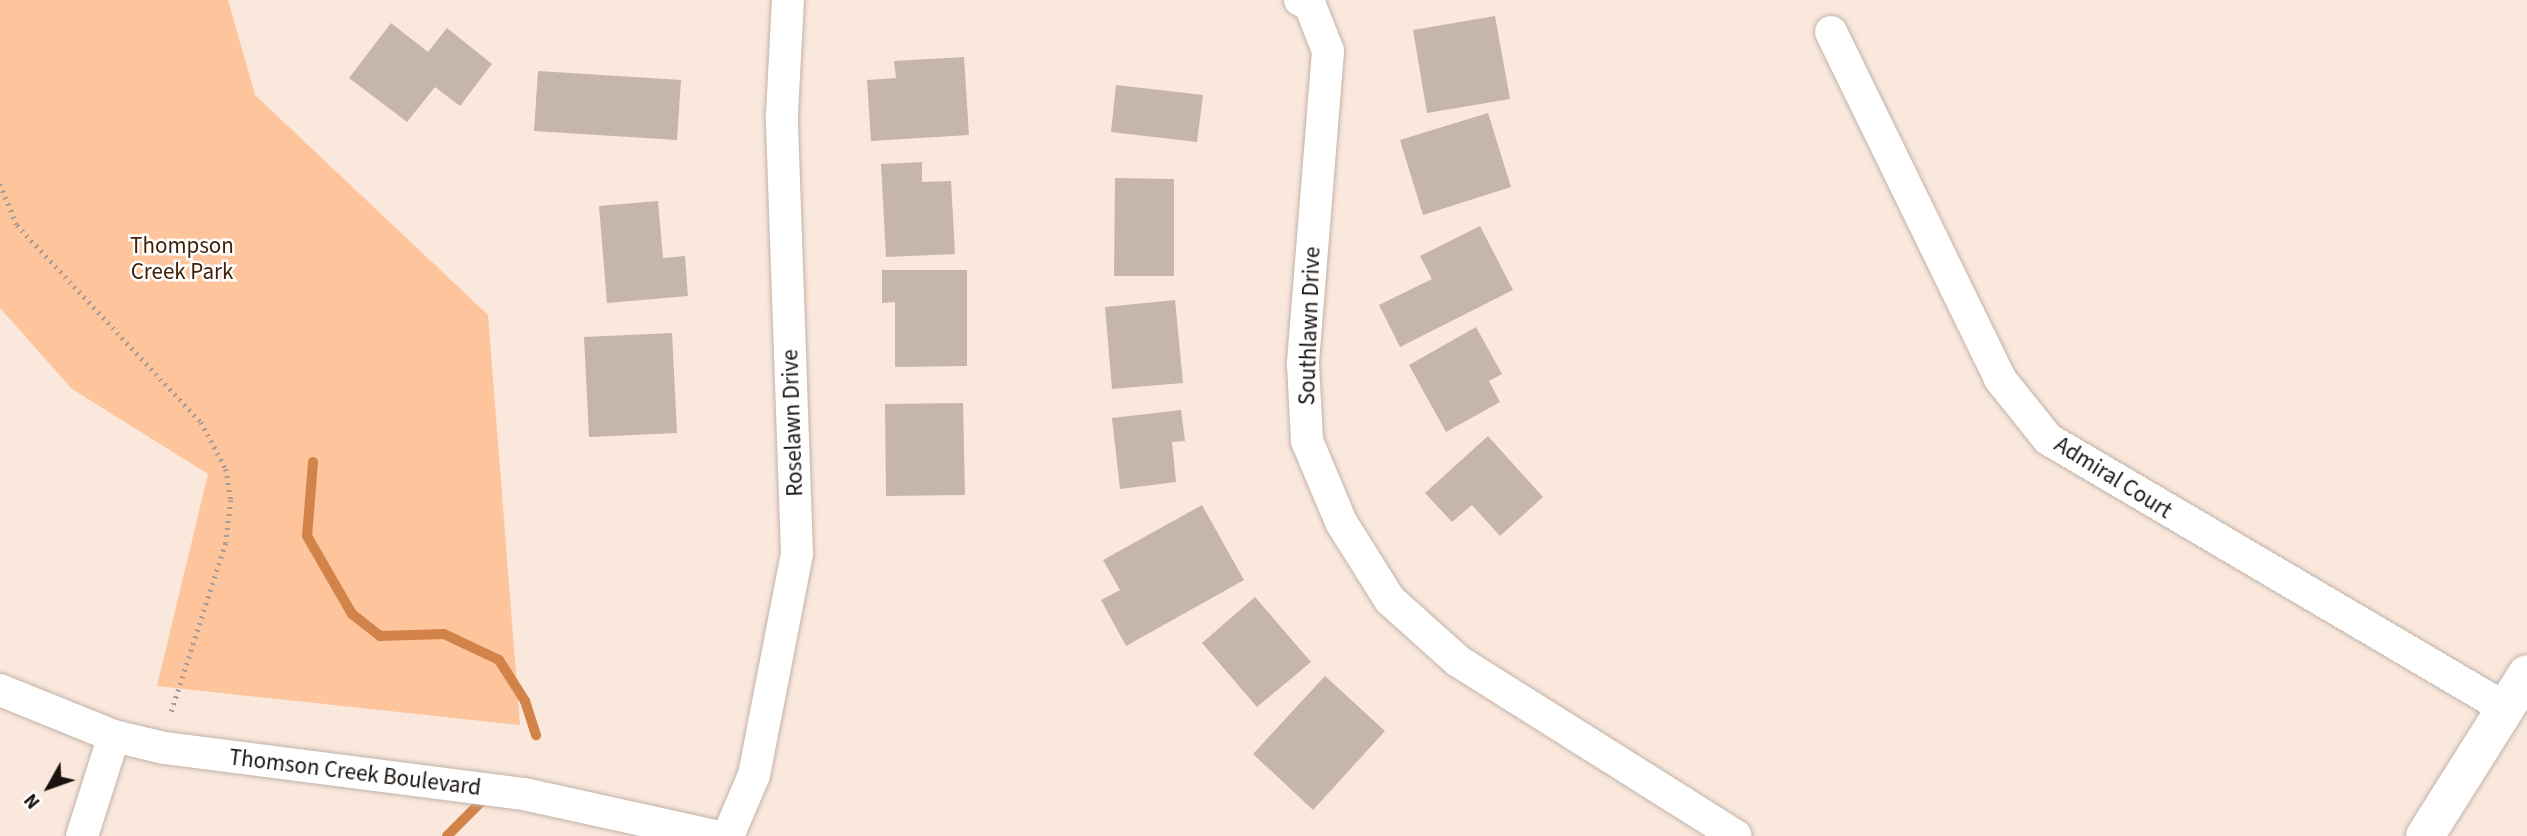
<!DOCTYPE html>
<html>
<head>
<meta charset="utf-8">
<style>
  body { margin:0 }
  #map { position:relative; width:2527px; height:836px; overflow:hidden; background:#fae8dd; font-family:"Source Sans 3",sans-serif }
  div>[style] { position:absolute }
  .green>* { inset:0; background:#fec49c }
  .stream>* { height:10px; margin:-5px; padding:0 5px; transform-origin:5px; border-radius:5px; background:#d28349 }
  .building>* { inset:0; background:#c5b5aa }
  .path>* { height:4.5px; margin-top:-2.25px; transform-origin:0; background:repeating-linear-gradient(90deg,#aa9c94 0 2px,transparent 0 7px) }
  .roads { filter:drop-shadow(0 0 2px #c2b2a7) drop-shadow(0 0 2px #c2b2a7) }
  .minor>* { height:32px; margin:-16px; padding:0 16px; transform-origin:16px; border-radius:16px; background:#fff }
  .tertiary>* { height:38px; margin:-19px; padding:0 19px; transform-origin:19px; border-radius:19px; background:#fff }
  span { translate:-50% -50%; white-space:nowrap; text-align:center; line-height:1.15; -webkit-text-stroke:5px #fff; paint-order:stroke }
  .park-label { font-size:23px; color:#412108 }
  .street-label { font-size:23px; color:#1a1410 }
  .north { position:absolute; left:14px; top:752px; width:70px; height:70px; -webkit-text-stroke:5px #fff; paint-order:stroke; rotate:230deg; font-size:19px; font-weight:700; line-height:28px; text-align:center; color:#1a1410 }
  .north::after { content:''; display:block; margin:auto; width:24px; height:32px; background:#1a1410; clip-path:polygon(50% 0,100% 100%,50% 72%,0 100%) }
</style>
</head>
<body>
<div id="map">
  <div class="green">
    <div style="clip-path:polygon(0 0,228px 0,255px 95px,488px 315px,520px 725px,157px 686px,208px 474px,72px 389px,0 308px)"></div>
  </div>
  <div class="stream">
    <div style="left:313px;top:462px;width:74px;rotate:94.6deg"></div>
    <div style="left:307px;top:536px;width:90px;rotate:60deg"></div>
    <div style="left:352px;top:614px;width:36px;rotate:38deg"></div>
    <div style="left:380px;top:636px;width:64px;rotate:-1.8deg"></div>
    <div style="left:444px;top:634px;width:61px;rotate:25.3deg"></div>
    <div style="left:499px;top:660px;width:49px;rotate:57.6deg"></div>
    <div style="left:525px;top:701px;width:36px;rotate:72deg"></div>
    <div style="left:447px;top:836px;width:54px;rotate:-45deg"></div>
  </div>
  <div class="building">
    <div style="clip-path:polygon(1495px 16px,1510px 99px,1427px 113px,1413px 30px)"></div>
    <div style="clip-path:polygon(391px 23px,428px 52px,447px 28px,492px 64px,460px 106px,435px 87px,407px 122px,349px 78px)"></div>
    <div style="clip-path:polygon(964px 57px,969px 135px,871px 141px,867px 80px,896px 78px,894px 61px)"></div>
    <div style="clip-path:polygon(538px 71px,681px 80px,677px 140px,534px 131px)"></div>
    <div style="clip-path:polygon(1116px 85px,1203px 95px,1197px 142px,1111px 132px)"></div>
    <div style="clip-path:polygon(1488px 113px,1511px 187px,1423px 215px,1400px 140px)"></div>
    <div style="clip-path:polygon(922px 162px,922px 182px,951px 181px,955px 254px,886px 257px,881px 164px)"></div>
    <div style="clip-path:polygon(1115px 178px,1174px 179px,1174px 276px,1114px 276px)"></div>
    <div style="clip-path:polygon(658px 201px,663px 258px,685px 256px,688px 296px,607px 303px,599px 206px)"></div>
    <div style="clip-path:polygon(1480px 226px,1513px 290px,1400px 347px,1379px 305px,1432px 279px,1420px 256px)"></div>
    <div style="clip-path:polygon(882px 270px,967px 270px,967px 366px,895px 367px,895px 302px,882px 303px)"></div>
    <div style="clip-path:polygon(1175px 300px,1183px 383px,1112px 389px,1105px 307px)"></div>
    <div style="clip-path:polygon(1476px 327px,1502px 374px,1489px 381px,1500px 402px,1446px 432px,1409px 365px)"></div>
    <div style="clip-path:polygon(672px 333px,677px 433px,589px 437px,584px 337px)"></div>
    <div style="clip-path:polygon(963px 403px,965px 495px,886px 496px,885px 404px)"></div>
    <div style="clip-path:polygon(1181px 410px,1185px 441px,1172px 442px,1176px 482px,1120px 489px,1112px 418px)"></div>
    <div style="clip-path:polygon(1488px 436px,1543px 497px,1500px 536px,1472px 505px,1452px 522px,1425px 493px)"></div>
    <div style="clip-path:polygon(1202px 505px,1244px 580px,1126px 646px,1101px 600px,1120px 590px,1103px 560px)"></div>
    <div style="clip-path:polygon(1255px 597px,1311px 662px,1257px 707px,1202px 643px)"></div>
    <div style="clip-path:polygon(1325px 676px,1385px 731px,1313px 810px,1253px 754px)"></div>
  </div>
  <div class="path">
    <div style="left:0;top:184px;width:44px;rotate:67.5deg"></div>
    <div style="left:17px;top:225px;width:270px;rotate:47deg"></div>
    <div style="left:201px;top:422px;width:53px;rotate:62deg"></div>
    <div style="left:226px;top:469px;width:31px;rotate:81deg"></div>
    <div style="left:231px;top:500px;width:43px;rotate:96.6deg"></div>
    <div style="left:226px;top:543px;width:179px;rotate:107.9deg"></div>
  </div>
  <div class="roads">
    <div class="minor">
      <div style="left:1300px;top:0;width:11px;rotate:27deg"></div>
      <div style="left:1310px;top:5px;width:49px;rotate:68.6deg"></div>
      <div style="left:1328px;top:51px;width:314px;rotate:94.6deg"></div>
      <div style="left:1303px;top:364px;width:77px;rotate:87deg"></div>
      <div style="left:1307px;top:441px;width:88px;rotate:67.2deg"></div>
      <div style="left:1341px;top:522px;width:92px;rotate:57.9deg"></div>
      <div style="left:1390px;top:600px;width:91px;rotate:41.9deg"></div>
      <div style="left:1458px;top:661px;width:328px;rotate:32.2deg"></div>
      <div style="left:1831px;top:32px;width:386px;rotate:64deg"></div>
      <div style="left:2000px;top:379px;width:77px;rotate:51.3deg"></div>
      <div style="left:2048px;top:439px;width:530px;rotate:30.48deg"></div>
      <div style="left:0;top:690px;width:123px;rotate:22deg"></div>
      <div style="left:114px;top:736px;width:51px;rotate:13.5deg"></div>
      <div style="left:164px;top:748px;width:363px;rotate:7.3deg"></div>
      <div style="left:524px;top:794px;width:196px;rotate:12.4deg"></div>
      <div style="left:82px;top:836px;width:105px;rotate:-72.3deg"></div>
      <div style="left:728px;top:836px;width:66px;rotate:-66.9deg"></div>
      <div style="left:754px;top:775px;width:225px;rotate:-79deg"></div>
      <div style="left:797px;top:554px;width:440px;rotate:-92deg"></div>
      <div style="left:782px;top:114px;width:114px;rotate:-87deg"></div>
    </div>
    <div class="tertiary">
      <div style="left:2425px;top:836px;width:191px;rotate:-57.8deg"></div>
    </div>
  </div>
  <div class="park-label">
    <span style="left:182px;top:259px">Thompson<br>Creek Park</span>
  </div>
  <div class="street-label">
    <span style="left:1310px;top:326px;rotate:-88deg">Southlawn Drive</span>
    <span style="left:793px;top:423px;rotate:-92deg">Roselawn Drive</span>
    <span style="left:2113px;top:478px;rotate:32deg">Admiral Court</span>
    <span style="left:355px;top:773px;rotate:7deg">Thomson Creek Boulevard</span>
  </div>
  <div class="north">N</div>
</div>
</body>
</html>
